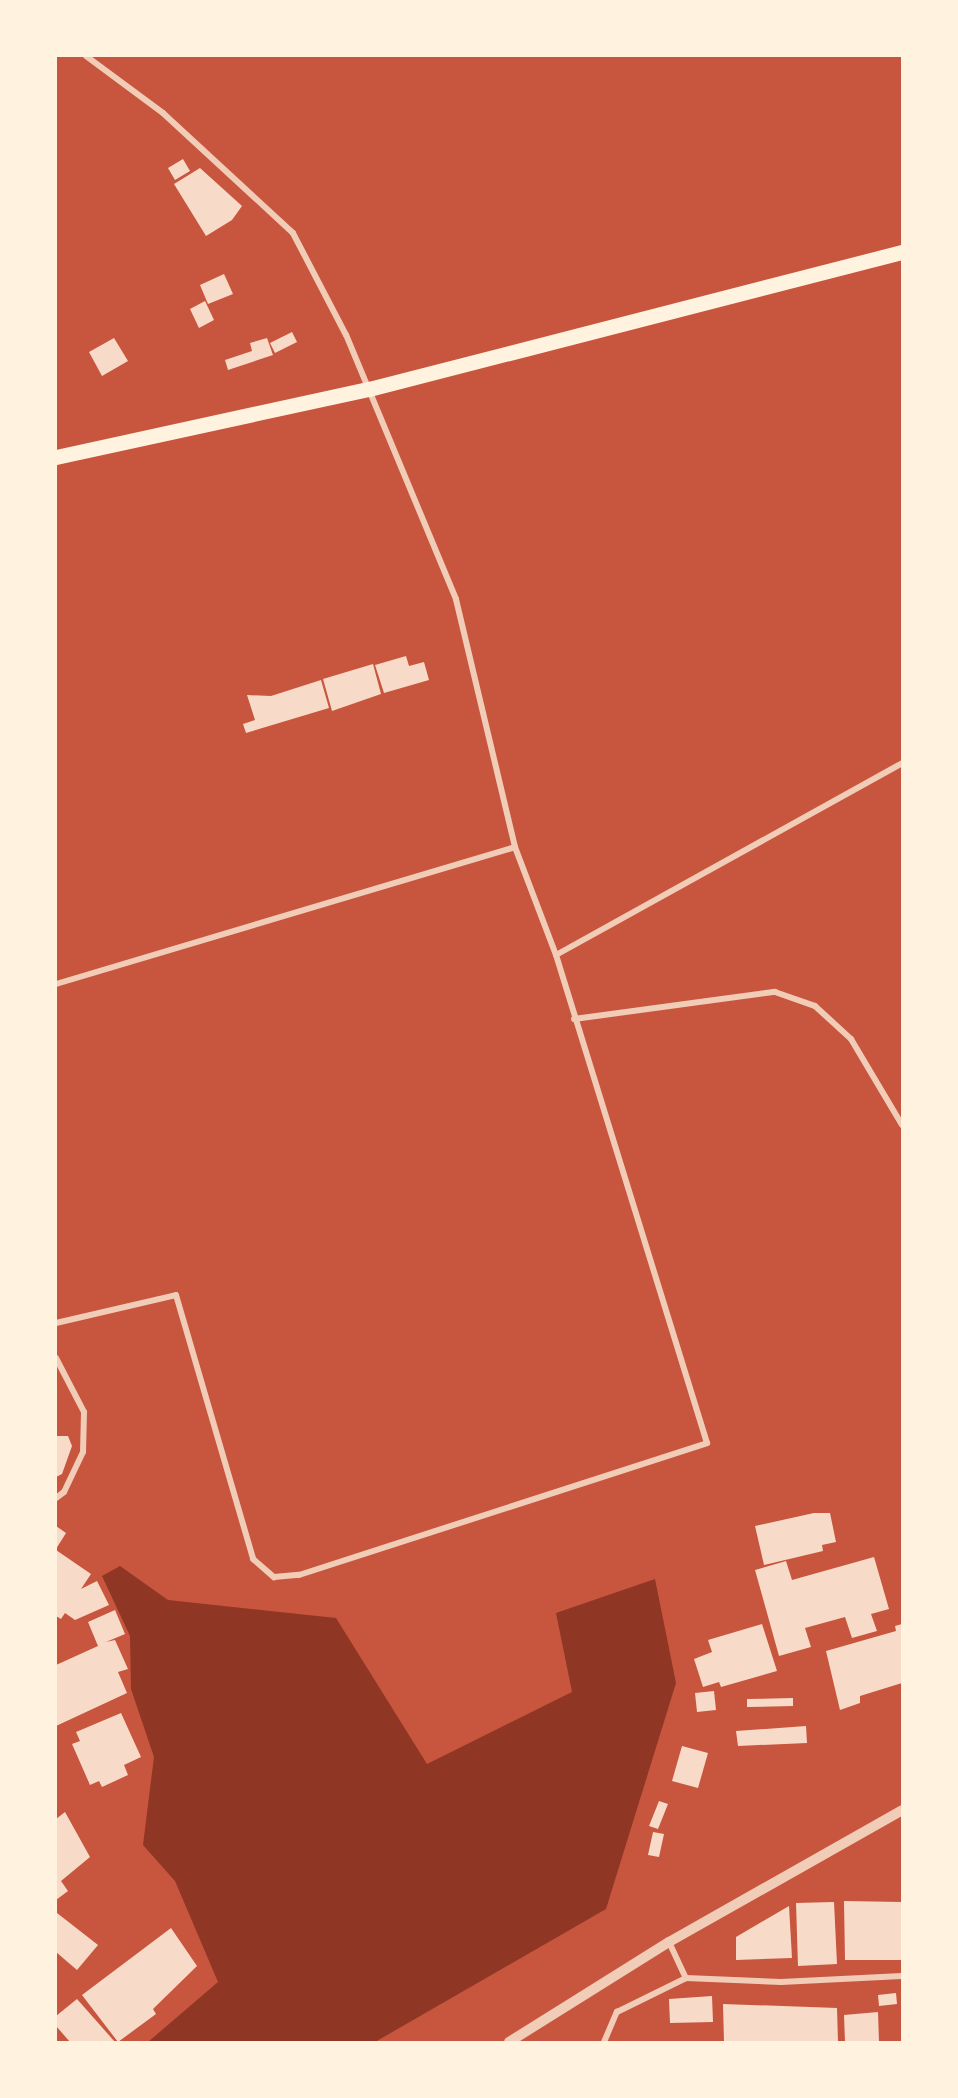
<!DOCTYPE html>
<html>
<head>
<meta charset="utf-8">
<style>
  body { margin:0 }
  #map { position:relative; width:958px; height:2098px; overflow:hidden; background:#c8553d; font-family:"IBM Plex Sans",sans-serif }
  div>[style] { position:absolute }
  .water>* { inset:0; background:#8f3625 }
  .building>* { inset:0; background:#f7dbc8 }
  .minor>* { height:6px; margin:-3px; padding:0 3px; transform-origin:3px; border-radius:3px; background:#f1ccb7 }
  .tertiary>* { height:10px; margin:-5px; padding:0 5px; transform-origin:5px; border-radius:5px; background:#f1ccb7 }
  .primary>* { height:15px; margin:-7.5px; padding:0 7.5px; transform-origin:7.5px; border-radius:7.5px; background:#fff3e0 }
  span { translate:-50% -50%; white-space:nowrap; text-align:center; line-height:1.15; -webkit-text-stroke:6px #fff3e0; paint-order:stroke }
  .frame { position:absolute; inset:0; border:57px solid #fff3e0; pointer-events:none }
</style>
</head>
<body>
<div id="map">
  <div class="water">
    <div style="clip-path:polygon(120px 1566px,168px 1600px,336px 1618px,427px 1764px,572px 1692px,556px 1613px,655px 1579px,676px 1683px,606px 1909px,375px 2042px,148px 2042px,218px 1982px,175px 1881px,143px 1845px,154px 1757px,131px 1689px,130px 1636px,102px 1576px)"></div>
  </div>
  <div class="building">
    <div style="clip-path:polygon(183px 159px,190px 171px,175px 180px,168px 168px)"></div>
    <div style="clip-path:polygon(200px 168px,242px 206px,232px 220px,206px 236px,174px 184px)"></div>
    <div style="clip-path:polygon(224px 274px,233px 294px,208px 304px,200px 285px)"></div>
    <div style="clip-path:polygon(205px 301px,214px 320px,199px 328px,190px 309px)"></div>
    <div style="clip-path:polygon(292px 332px,297px 342px,275px 353px,270px 343px)"></div>
    <div style="clip-path:polygon(114px 338px,128px 361px,102px 376px,89px 352px)"></div>
    <div style="clip-path:polygon(267px 338px,273px 355px,228px 370px,225px 360px,252px 351px,250px 343px)"></div>
    <div style="clip-path:polygon(406px 656px,409px 666px,424px 662px,429px 680px,384px 693px,375px 665px)"></div>
    <div style="clip-path:polygon(373px 664px,381px 694px,332px 711px,323px 679px)"></div>
    <div style="clip-path:polygon(321px 680px,329px 708px,246px 733px,243px 724px,255px 720px,247px 695px,271px 696px)"></div>
    <div style="clip-path:polygon(56px 1436px,68px 1436px,72px 1446px,62px 1474px,56px 1477px)"></div>
    <div style="clip-path:polygon(814px 1513px,830px 1513px,836px 1542px,822px 1545px,823px 1551px,764px 1565px,755px 1526px)"></div>
    <div style="clip-path:polygon(56px 1526px,66px 1533px,56px 1549px)"></div>
    <div style="clip-path:polygon(56px 1550px,91px 1574px,81px 1589px,97px 1581px,109px 1605px,75px 1620px,65px 1613px,61px 1619px,56px 1616px)"></div>
    <div style="clip-path:polygon(874px 1557px,889px 1609px,871px 1614px,877px 1631px,852px 1638px,845px 1617px,805px 1628px,811px 1647px,779px 1656px,755px 1570px,786px 1561px,792px 1580px)"></div>
    <div style="clip-path:polygon(115px 1610px,125px 1634px,106px 1642px,115px 1640px,128px 1669px,118px 1672px,127px 1693px,56px 1726px,56px 1665px,98px 1646px,88px 1622px)"></div>
    <div style="clip-path:polygon(762px 1624px,777px 1671px,721px 1687px,719px 1682px,703px 1687px,694px 1659px,712px 1652px,708px 1640px)"></div>
    <div style="clip-path:polygon(902px 1624px,902px 1683px,860px 1696px,860px 1703px,840px 1710px,826px 1651px,896px 1631px,895px 1626px)"></div>
    <div style="clip-path:polygon(714px 1691px,716px 1710px,697px 1712px,695px 1693px)"></div>
    <div style="clip-path:polygon(793px 1698px,793px 1706px,747px 1707px,747px 1699px)"></div>
    <div style="clip-path:polygon(121px 1713px,141px 1757px,124px 1765px,128px 1775px,102px 1787px,99px 1781px,90px 1785px,72px 1744px,80px 1741px,76px 1732px)"></div>
    <div style="clip-path:polygon(806px 1726px,807px 1743px,738px 1746px,736px 1731px)"></div>
    <div style="clip-path:polygon(682px 1746px,708px 1753px,698px 1788px,672px 1781px)"></div>
    <div style="clip-path:polygon(659px 1801px,668px 1804px,658px 1829px,649px 1826px)"></div>
    <div style="clip-path:polygon(65px 1812px,90px 1857px,61px 1881px,68px 1891px,56px 1900px,56px 1819px)"></div>
    <div style="clip-path:polygon(653px 1832px,664px 1834px,659px 1857px,648px 1855px)"></div>
    <div style="clip-path:polygon(844px 1901px,902px 1902px,902px 1960px,845px 1960px)"></div>
    <div style="clip-path:polygon(834px 1902px,837px 1964px,798px 1966px,796px 1903px)"></div>
    <div style="clip-path:polygon(789px 1906px,792px 1958px,736px 1960px,736px 1937px)"></div>
    <div style="clip-path:polygon(57px 1913px,98px 1945px,77px 1970px,56px 1952px)"></div>
    <div style="clip-path:polygon(171px 1928px,197px 1966px,153px 2009px,156px 2014px,118px 2042px,82px 1995px)"></div>
    <div style="clip-path:polygon(896px 1993px,897px 2004px,879px 2006px,878px 1995px)"></div>
    <div style="clip-path:polygon(712px 1996px,713px 2022px,670px 2023px,669px 1999px)"></div>
    <div style="clip-path:polygon(77px 1999px,115px 2042px,70px 2042px,56px 2026px,56px 2016px)"></div>
    <div style="clip-path:polygon(723px 2004px,837px 2008px,838px 2042px,724px 2042px)"></div>
    <div style="clip-path:polygon(878px 2012px,879px 2042px,845px 2042px,844px 2015px)"></div>
  </div>
  <div class="minor">
    <div style="left:556px;top:955px;width:396px;rotate:-29deg"></div>
    <div style="left:56px;top:984px;width:479px;rotate:-16.6deg"></div>
    <div style="left:574px;top:1019px;width:203px;rotate:-7.7deg"></div>
    <div style="left:775px;top:992px;width:42px;rotate:19.3deg"></div>
    <div style="left:815px;top:1006px;width:49px;rotate:42.5deg"></div>
    <div style="left:851px;top:1039px;width:100px;rotate:59.3deg"></div>
    <div style="left:56px;top:1323px;width:123px;rotate:-13.1deg"></div>
    <div style="left:176px;top:1295px;width:275px;rotate:73.7deg"></div>
    <div style="left:253px;top:1559px;width:28px;rotate:41deg"></div>
    <div style="left:274px;top:1577px;width:25px;rotate:-5deg"></div>
    <div style="left:299px;top:1575px;width:429px;rotate:-17.9deg"></div>
    <div style="left:707px;top:1443px;width:511px;rotate:-107.19deg"></div>
    <div style="left:556px;top:955px;width:116px;rotate:-110.8deg"></div>
    <div style="left:515px;top:847px;width:255px;rotate:-103.4deg"></div>
    <div style="left:456px;top:599px;width:286px;rotate:-112.6deg"></div>
    <div style="left:346px;top:335px;width:115px;rotate:-117.5deg"></div>
    <div style="left:293px;top:233px;width:177px;rotate:-137.3deg"></div>
    <div style="left:163px;top:113px;width:96px;rotate:-143.5deg"></div>
    <div style="left:56px;top:1358px;width:61px;rotate:62.6deg"></div>
    <div style="left:84px;top:1412px;width:40px;rotate:91.4deg"></div>
    <div style="left:83px;top:1452px;width:44px;rotate:115.4deg"></div>
    <div style="left:64px;top:1492px;width:10px;rotate:143deg"></div>
    <div style="left:669px;top:1942px;width:40px;rotate:65deg"></div>
    <div style="left:686px;top:1978px;width:95px;rotate:2.4deg"></div>
    <div style="left:781px;top:1982px;width:121px;rotate:-2.8deg"></div>
    <div style="left:604px;top:2042px;width:33px;rotate:-67deg"></div>
    <div style="left:617px;top:2012px;width:77px;rotate:-26.2deg"></div>
  </div>
  <div class="tertiary">
    <div style="left:509px;top:2042px;width:189px;rotate:-32deg"></div>
    <div style="left:669px;top:1942px;width:268px;rotate:-29.5deg"></div>
  </div>
  <div class="primary">
    <div style="left:56px;top:457px;width:320px;rotate:-12.3deg"></div>
    <div style="left:369px;top:389px;width:550px;rotate:-14.42deg"></div>
  </div>
  <div class="frame"></div>
</div>
</body>
</html>
